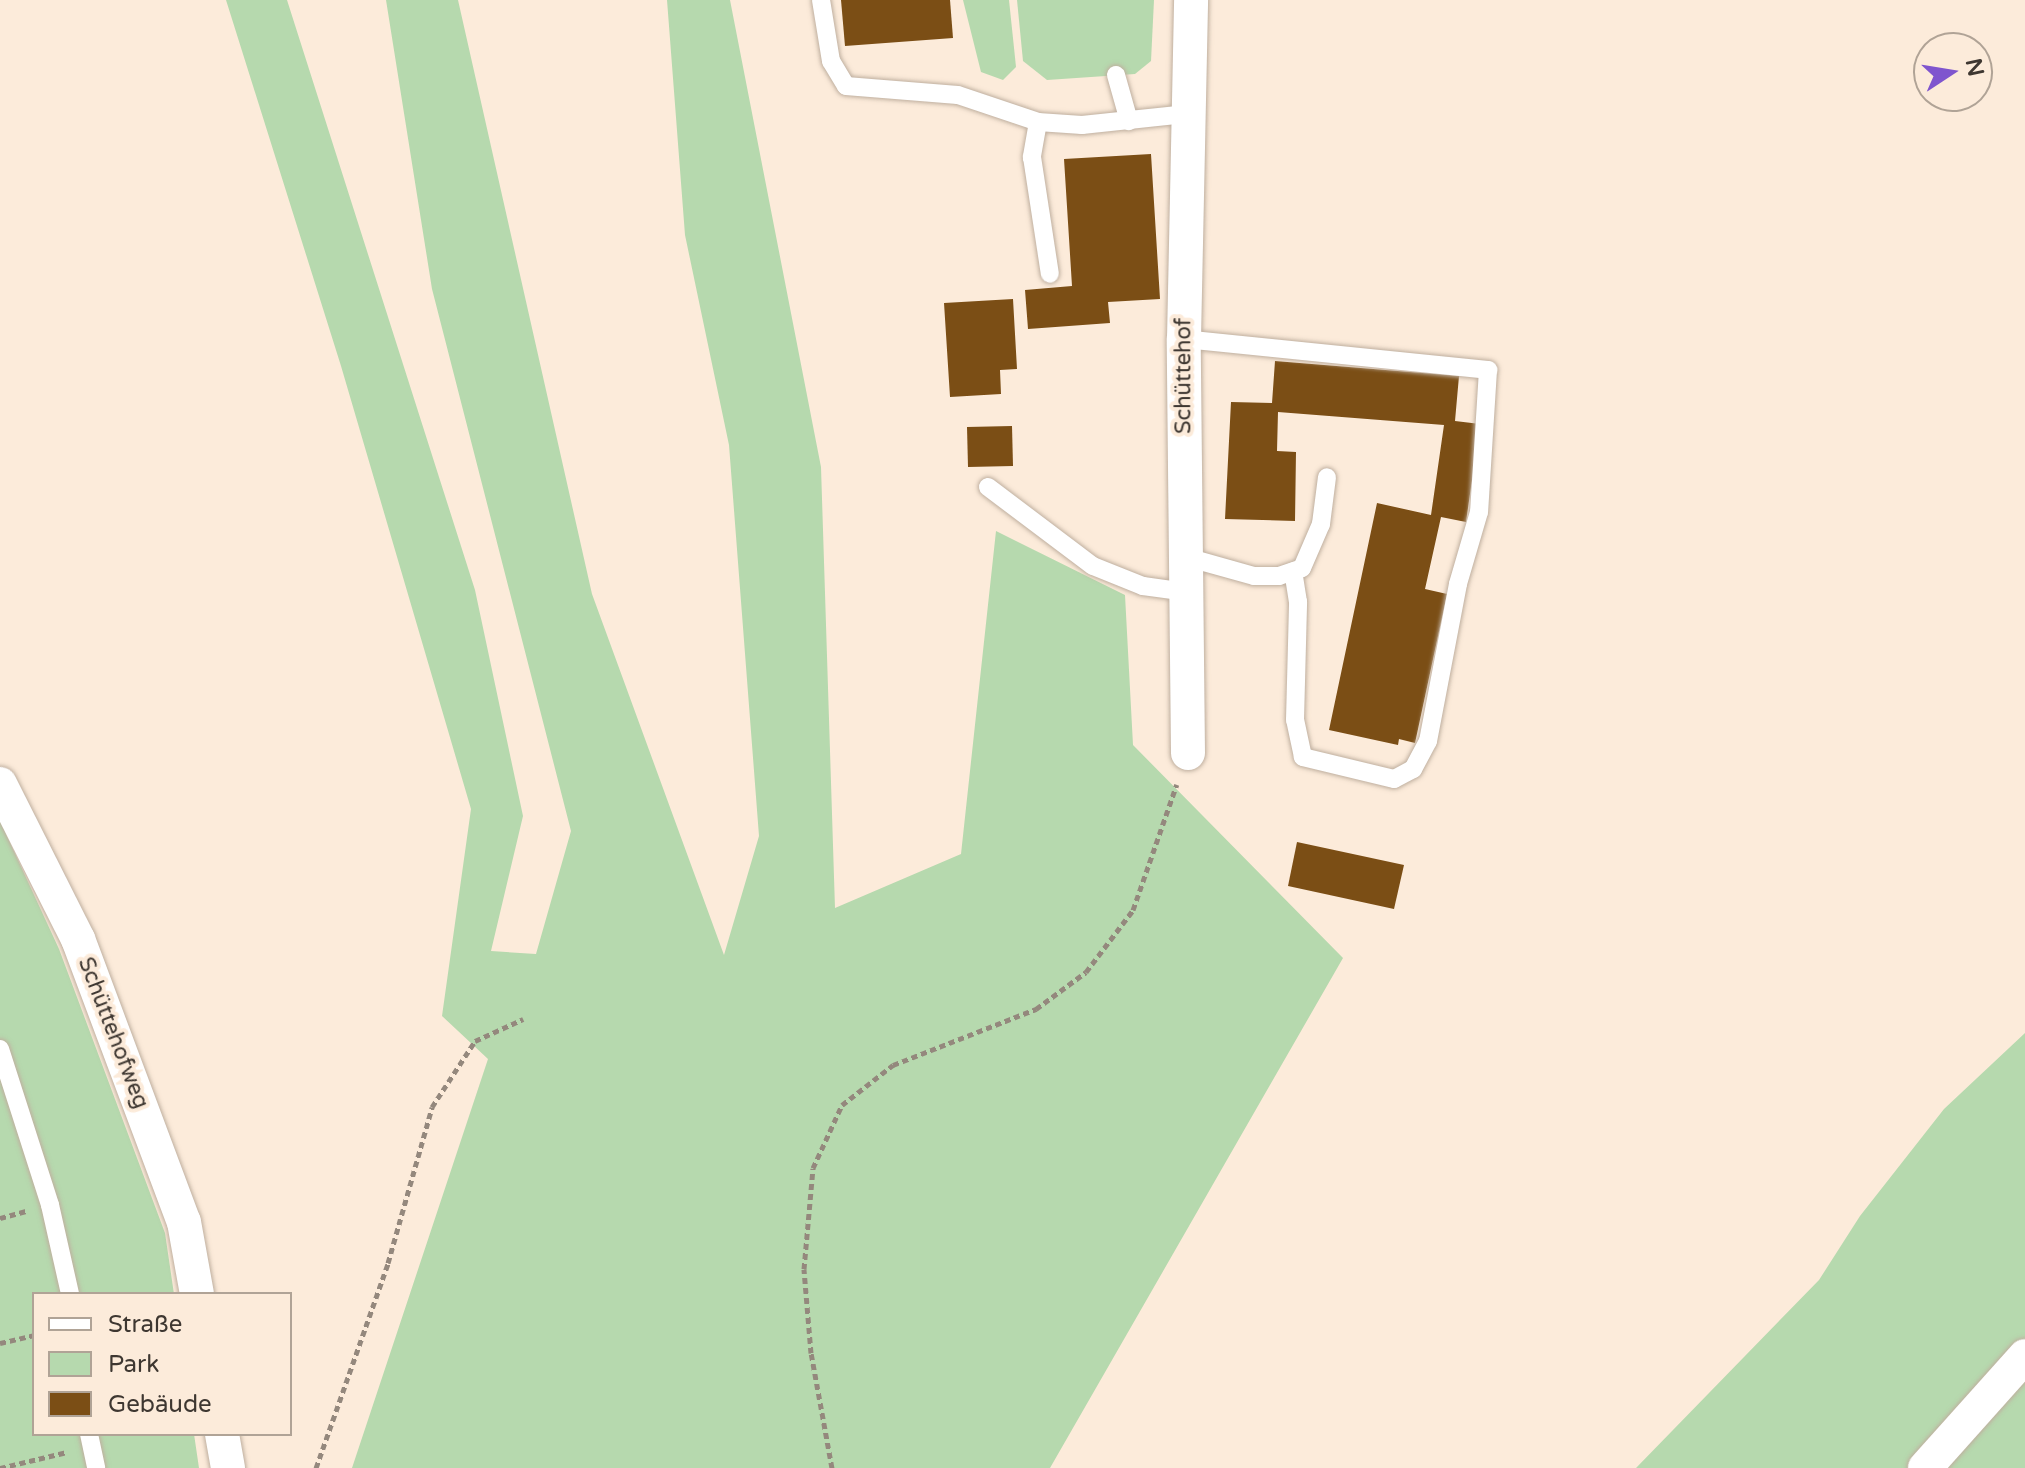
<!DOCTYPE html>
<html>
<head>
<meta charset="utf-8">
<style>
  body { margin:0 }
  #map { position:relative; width:2025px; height:1468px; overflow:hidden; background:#fcebda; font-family:"Varela Round",sans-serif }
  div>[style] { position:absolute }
  .green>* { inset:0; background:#b6d9ae }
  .building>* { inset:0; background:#7b4e15 }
  .path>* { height:5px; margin-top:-2.5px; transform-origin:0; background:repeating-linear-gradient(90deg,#94887d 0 6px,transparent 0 10px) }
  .roads { filter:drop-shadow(0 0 2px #bfaf9f) drop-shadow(0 0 2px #bfaf9f) }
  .service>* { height:18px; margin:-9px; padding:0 9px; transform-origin:9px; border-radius:9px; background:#fff }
  .minor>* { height:34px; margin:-17px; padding:0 17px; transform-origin:17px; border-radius:17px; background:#fff }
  span { translate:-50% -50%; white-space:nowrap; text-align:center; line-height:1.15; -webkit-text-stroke:8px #fcebda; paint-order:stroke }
  .street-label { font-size:22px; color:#3e3731 }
  .legend { position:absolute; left:32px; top:1292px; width:260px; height:144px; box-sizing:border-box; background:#fcebda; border:2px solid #b0a396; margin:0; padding:10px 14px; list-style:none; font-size:24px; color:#3e3731 }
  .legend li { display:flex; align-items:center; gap:16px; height:40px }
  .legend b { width:40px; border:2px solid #b0a396 }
  .north { position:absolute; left:1913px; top:32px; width:80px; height:80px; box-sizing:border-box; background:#fcebda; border:2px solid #b0a396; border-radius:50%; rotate:78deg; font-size:22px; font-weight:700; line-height:32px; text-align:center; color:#3e3731 }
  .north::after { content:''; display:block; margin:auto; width:28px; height:36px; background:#7f55ce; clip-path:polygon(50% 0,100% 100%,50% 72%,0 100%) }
</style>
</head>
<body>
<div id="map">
  <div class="green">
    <div style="clip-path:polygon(226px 0,287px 0,475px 590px,523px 816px,491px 951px,536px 954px,571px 831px,432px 289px,386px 0,458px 0,592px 594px,724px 955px,759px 836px,729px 445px,685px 235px,667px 0,730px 0,821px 467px,835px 908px,961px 854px,996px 531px,1125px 595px,1133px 745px,1343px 958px,1050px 1468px,352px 1468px,488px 1059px,442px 1016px,471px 809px,341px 366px)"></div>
    <div style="clip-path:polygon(963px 0,1009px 0,1016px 67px,1003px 80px,981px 72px)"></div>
    <div style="clip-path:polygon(1017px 0,1154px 0,1151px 61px,1135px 74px,1047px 80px,1023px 61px)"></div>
    <div style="clip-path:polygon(0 821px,59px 949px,165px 1233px,174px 1294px,34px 1294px,34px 1434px,194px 1434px,199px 1468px,0 1468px)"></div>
    <div style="clip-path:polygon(2025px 1033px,2025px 1468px,1636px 1468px,1819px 1280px,1860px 1216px,1944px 1109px)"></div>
  </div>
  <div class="building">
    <div style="clip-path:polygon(841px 0,950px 0,953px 38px,845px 46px)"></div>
    <div style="clip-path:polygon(1151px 154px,1160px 299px,1108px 302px,1110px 323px,1028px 329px,1025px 290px,1072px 286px,1064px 159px)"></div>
    <div style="clip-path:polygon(1013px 299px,1017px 369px,1000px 370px,1001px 394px,950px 397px,944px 303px)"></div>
    <div style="clip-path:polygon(1275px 361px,1459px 376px,1455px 421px,1480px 424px,1466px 522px,1441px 517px,1425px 589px,1447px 594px,1415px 743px,1399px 739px,1398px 745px,1329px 730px,1377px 503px,1431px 515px,1444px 425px,1278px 412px,1277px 451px,1296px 452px,1295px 521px,1225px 519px,1231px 402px,1272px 403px)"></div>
    <div style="clip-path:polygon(1012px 426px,1013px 466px,968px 467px,967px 427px)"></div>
    <div style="clip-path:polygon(1297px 842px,1404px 865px,1394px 909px,1288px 886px)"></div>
  </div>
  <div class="path">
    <div style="left:0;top:1218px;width:27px;rotate:-15deg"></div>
    <div style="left:0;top:1343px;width:35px;rotate:-13deg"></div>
    <div style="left:0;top:1468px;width:69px;rotate:-13.4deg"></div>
    <div style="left:316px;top:1468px;width:217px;rotate:-70.6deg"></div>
    <div style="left:388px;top:1263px;width:162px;rotate:-74.2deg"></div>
    <div style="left:432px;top:1107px;width:79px;rotate:-56.9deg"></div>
    <div style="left:475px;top:1041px;width:53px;rotate:-24.6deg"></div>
    <div style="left:832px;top:1468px;width:117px;rotate:-100.3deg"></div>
    <div style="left:811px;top:1353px;width:84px;rotate:-94.8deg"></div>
    <div style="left:804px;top:1269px;width:101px;rotate:-84.9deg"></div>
    <div style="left:813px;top:1168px;width:69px;rotate:-65.3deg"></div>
    <div style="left:842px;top:1105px;width:65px;rotate:-38.1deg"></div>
    <div style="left:893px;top:1065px;width:154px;rotate:-21.4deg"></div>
    <div style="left:1036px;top:1009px;width:62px;rotate:-36.5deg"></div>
    <div style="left:1086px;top:972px;width:78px;rotate:-52.8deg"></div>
    <div style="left:1133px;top:910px;width:133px;rotate:-70.8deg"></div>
  </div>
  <div class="roads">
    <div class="service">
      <div style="left:821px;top:0;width:62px;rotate:80.7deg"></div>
      <div style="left:831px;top:61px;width:29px;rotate:59deg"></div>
      <div style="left:846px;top:86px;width:112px;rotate:4.6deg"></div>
      <div style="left:958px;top:95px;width:84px;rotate:18.6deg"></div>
      <div style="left:1038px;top:122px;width:44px;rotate:3.9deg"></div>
      <div style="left:1082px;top:125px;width:106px;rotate:-6deg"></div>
      <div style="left:1116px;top:75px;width:48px;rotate:74.2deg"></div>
      <div style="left:1038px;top:122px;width:36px;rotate:100deg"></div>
      <div style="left:1032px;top:157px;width:118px;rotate:81.3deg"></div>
      <div style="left:1184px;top:339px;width:306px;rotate:5.8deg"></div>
      <div style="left:1488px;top:370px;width:142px;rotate:93.6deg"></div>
      <div style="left:1479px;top:512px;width:75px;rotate:106.3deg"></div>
      <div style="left:1458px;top:584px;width:160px;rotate:100.8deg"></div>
      <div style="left:1428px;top:741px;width:32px;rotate:118deg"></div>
      <div style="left:1413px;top:769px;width:21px;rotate:152deg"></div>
      <div style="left:1394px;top:779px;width:94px;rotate:-166.4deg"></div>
      <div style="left:1303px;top:757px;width:38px;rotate:-102deg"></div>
      <div style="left:1295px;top:720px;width:118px;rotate:-88.5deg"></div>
      <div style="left:1298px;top:602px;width:31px;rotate:-99deg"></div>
      <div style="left:988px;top:487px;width:131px;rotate:37deg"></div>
      <div style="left:1093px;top:566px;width:54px;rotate:21.8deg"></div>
      <div style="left:1143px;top:586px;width:43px;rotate:7.9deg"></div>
      <div style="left:1186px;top:557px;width:71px;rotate:15.6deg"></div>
      <div style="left:1254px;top:576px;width:25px"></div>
      <div style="left:1279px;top:576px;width:24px;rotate:-19deg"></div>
      <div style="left:1302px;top:568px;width:48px;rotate:-66.6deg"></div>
      <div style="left:1321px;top:524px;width:47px;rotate:-82.7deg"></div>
      <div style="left:0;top:1049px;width:164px;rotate:72.2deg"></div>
      <div style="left:50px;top:1205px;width:91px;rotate:77.3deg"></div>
      <div style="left:89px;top:1434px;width:35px;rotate:78deg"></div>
    </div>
    <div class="minor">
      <div style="left:1188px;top:753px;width:414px;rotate:-90.6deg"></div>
      <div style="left:1184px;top:339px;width:339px;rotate:-88.8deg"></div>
      <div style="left:0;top:784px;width:174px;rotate:63.3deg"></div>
      <div style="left:78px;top:939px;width:302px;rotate:69.5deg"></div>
      <div style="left:184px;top:1222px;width:73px;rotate:79.8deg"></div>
      <div style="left:222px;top:1434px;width:35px;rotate:80deg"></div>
      <div style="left:1925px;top:1468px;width:150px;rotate:-48.2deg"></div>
    </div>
  </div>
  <div class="street-label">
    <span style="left:1184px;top:376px;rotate:-90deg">Schüttehof</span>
    <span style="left:113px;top:1033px;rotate:69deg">Schüttehofweg</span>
  </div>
  <ul class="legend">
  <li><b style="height:10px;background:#fff"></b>Straße</li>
  <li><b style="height:22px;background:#b6d9ae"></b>Park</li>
  <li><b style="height:22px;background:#7b4e15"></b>Gebäude</li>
  </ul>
  <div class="north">N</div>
</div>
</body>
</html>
